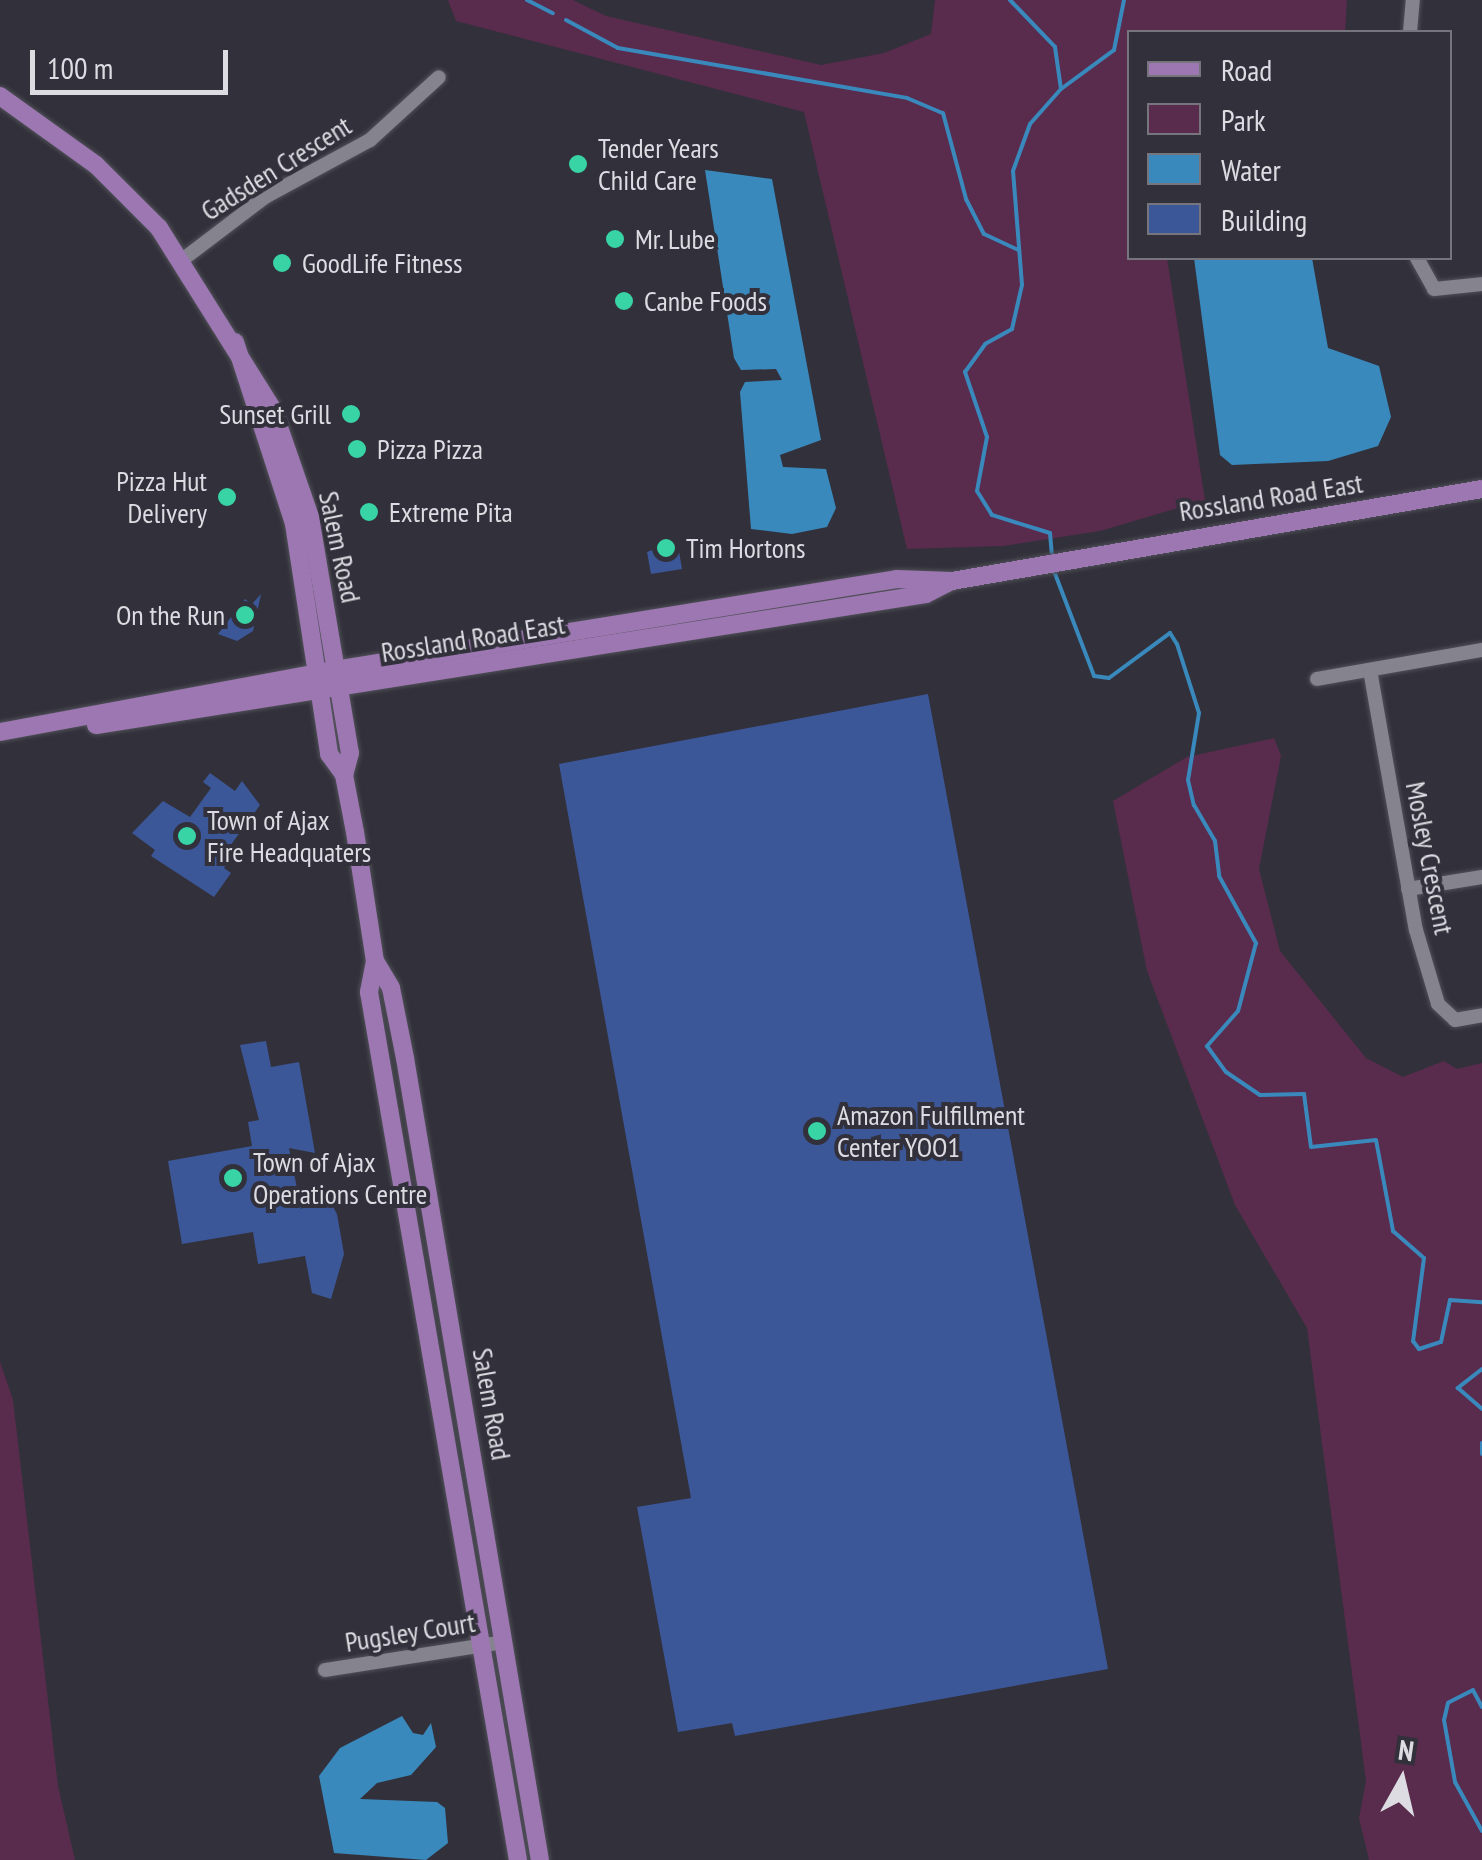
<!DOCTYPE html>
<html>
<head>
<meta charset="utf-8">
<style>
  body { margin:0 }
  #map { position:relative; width:1482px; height:1860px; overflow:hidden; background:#32313b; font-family:"PT Sans Narrow",sans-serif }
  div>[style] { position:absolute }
  .green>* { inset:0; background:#592b4d }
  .water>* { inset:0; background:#3a89bd }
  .stream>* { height:4px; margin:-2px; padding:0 2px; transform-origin:2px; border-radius:2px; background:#3a89bd }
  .building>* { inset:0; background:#3c5798 }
  .roads { filter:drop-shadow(0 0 2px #505058) drop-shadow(0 0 2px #505058) }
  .minor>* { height:14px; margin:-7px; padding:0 7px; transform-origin:7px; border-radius:7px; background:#84838e }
  .major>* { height:18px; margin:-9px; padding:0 9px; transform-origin:9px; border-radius:9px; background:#9c77b1 }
  .dots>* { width:28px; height:28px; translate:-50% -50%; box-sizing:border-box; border:5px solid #32313b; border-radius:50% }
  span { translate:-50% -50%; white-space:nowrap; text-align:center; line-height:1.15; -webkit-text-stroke:8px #32313b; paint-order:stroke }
  .poi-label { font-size:28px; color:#dcdce2 }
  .left { translate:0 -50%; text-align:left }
  .right { translate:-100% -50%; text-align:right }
  .street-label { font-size:28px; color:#dcdce2 }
  .legend { position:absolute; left:1127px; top:30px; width:325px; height:230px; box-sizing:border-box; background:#32313b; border:2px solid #76757e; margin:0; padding:12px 18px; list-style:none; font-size:30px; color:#dcdce2 }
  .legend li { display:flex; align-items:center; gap:20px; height:50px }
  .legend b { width:50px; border:2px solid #76757e }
  .north { position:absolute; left:1352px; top:1730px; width:100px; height:100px; -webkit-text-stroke:8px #32313b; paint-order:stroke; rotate:8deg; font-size:28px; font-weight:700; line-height:40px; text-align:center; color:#dcdce2 }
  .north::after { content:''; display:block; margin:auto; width:35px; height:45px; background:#dcdce2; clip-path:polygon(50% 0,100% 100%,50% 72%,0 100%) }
  .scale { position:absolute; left:30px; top:50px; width:198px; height:45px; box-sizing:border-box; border:5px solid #dcdce2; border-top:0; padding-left:12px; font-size:30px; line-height:35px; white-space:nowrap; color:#dcdce2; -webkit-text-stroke:8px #32313b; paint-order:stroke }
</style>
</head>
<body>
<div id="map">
  <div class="green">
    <div style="clip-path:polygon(448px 0,573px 0,606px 16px,821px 65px,884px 53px,931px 34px,935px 0,1347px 0,1345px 32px,1130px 32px,1130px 258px,1167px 258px,1205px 500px,1100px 531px,1003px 546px,907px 549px,804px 112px,456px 21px)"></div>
    <div style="clip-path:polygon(1274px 738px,1281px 756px,1259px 869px,1280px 951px,1366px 1058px,1403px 1077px,1444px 1061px,1457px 1069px,1482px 1063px,1482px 1860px,1369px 1860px,1359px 1818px,1366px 1781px,1307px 1328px,1235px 1205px,1147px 971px,1113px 801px,1187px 757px)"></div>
    <div style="clip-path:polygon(0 1362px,13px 1400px,58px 1786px,75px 1860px,0 1860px)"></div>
  </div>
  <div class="water">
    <div style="clip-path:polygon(705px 170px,772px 179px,821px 440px,780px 455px,783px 467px,826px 469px,836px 508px,827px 527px,792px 534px,751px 529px,740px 392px,745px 382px,782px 380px,776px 369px,741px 370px,734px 358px)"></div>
    <div style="clip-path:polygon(1194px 258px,1312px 258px,1328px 348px,1379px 366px,1391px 417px,1378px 446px,1328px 461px,1232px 465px,1220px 455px)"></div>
    <div style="clip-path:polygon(402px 1716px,413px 1733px,423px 1735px,431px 1723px,436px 1747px,411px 1775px,377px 1783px,360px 1799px,437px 1802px,445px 1808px,448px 1843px,426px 1860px,334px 1853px,319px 1776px,340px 1748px)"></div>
  </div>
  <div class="stream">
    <div style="left:527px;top:0;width:29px;rotate:27deg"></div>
    <div style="left:1010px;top:0;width:65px;rotate:46.2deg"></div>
    <div style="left:1055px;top:47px;width:42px;rotate:81.9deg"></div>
    <div style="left:566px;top:20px;width:59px;rotate:28.3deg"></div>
    <div style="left:618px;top:48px;width:293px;rotate:9.8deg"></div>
    <div style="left:907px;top:98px;width:39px;rotate:23deg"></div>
    <div style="left:943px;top:113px;width:89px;rotate:75deg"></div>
    <div style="left:966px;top:199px;width:39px;rotate:63deg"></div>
    <div style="left:984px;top:234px;width:38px;rotate:25deg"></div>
    <div style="left:1052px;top:556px;width:23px;rotate:-95deg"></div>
    <div style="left:1050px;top:533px;width:61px;rotate:-162.8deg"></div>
    <div style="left:992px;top:515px;width:28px;rotate:-122deg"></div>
    <div style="left:977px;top:491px;width:55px;rotate:-79.5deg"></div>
    <div style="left:987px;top:437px;width:69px;rotate:-108.7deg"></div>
    <div style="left:965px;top:372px;width:34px;rotate:-54deg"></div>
    <div style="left:985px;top:344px;width:31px;rotate:-29deg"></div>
    <div style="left:1012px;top:329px;width:45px;rotate:-77.2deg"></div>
    <div style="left:1022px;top:285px;width:114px;rotate:-94.5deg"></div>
    <div style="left:1013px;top:171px;width:50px;rotate:-70.1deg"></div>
    <div style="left:1030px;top:124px;width:47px;rotate:-48.5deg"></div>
    <div style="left:1061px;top:89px;width:66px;rotate:-36.3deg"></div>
    <div style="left:1114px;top:50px;width:51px;rotate:-78.7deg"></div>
    <div style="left:1054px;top:571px;width:112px;rotate:69.1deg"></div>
    <div style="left:1094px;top:676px;width:15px;rotate:8deg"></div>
    <div style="left:1109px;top:678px;width:76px;rotate:-36.4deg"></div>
    <div style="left:1170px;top:633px;width:13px;rotate:58deg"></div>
    <div style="left:1177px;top:644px;width:72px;rotate:72.3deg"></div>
    <div style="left:1199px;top:713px;width:68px;rotate:99.3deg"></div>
    <div style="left:1188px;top:780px;width:26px;rotate:77deg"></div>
    <div style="left:1194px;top:805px;width:42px;rotate:59.7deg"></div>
    <div style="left:1215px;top:841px;width:35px;rotate:83deg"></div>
    <div style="left:1219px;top:876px;width:77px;rotate:61.1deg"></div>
    <div style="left:1256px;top:943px;width:70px;rotate:104.8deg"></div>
    <div style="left:1238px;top:1011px;width:47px;rotate:131.5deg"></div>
    <div style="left:1207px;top:1046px;width:32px;rotate:54deg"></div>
    <div style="left:1226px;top:1072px;width:41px;rotate:34.1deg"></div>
    <div style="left:1260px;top:1095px;width:44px;rotate:-1.3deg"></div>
    <div style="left:1304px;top:1094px;width:53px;rotate:82.5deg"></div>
    <div style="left:1311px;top:1147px;width:65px;rotate:-6.1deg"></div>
    <div style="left:1376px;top:1140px;width:93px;rotate:79.4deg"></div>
    <div style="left:1393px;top:1231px;width:41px;rotate:41.1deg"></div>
    <div style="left:1424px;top:1258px;width:84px;rotate:97.5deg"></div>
    <div style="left:1413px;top:1341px;width:10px;rotate:53deg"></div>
    <div style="left:1419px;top:1349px;width:23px;rotate:-18deg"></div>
    <div style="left:1441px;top:1342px;width:43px;rotate:-77.9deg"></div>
    <div style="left:1450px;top:1300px;width:32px;rotate:4deg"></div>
    <div style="left:1482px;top:1369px;width:31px;rotate:142deg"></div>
    <div style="left:1458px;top:1388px;width:32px;rotate:41deg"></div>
    <div style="left:1482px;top:1443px;width:11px;rotate:90deg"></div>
    <div style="left:1482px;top:1707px;width:19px;rotate:-118deg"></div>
    <div style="left:1473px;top:1690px;width:28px;rotate:153deg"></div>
    <div style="left:1448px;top:1703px;width:17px;rotate:103deg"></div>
    <div style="left:1444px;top:1720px;width:63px;rotate:79.9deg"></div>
    <div style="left:1455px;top:1782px;width:56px;rotate:61.1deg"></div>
  </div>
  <div class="building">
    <div style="clip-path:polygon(677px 540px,682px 569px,651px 574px,647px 552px)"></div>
    <div style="clip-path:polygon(261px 594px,253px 631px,237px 641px,218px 634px,245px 599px,252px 604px)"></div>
    <div style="clip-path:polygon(928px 694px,1108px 1669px,735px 1736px,732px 1723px,678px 1732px,637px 1507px,691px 1498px,559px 764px)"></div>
    <div style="clip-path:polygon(210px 773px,235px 791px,242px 781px,260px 805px,230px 846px,236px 850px,224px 868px,231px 873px,214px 897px,151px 856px,155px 850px,132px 833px,163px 801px,190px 817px,211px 788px,203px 782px)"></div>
    <div style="clip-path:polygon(266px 1041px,271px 1067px,299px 1062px,315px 1153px,289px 1148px,301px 1209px,326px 1194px,337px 1214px,344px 1254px,331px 1299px,312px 1293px,305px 1256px,258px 1264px,253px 1232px,182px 1244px,168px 1161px,252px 1146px,248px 1122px,259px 1120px,240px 1045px)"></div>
  </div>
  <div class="roads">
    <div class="minor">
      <div style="left:1410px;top:32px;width:32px;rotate:-85deg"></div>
      <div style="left:1417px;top:258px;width:35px;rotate:61deg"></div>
      <div style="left:1434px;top:289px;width:48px;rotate:-5.9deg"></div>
      <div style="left:182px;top:260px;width:104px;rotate:-37.2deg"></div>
      <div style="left:265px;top:197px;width:119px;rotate:-28.5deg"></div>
      <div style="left:370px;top:140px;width:93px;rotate:-42.4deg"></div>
      <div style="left:1370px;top:670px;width:264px;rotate:80deg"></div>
      <div style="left:1416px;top:930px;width:77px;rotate:73.4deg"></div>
      <div style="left:1438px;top:1004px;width:23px;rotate:43deg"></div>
      <div style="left:1455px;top:1020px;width:27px;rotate:-10deg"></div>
      <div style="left:1317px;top:679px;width:168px;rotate:-10deg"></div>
      <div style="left:1408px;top:889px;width:75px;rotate:-9.2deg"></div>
      <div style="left:325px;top:1670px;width:180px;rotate:-8.9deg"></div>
    </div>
    <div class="major">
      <div style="left:0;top:96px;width:118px;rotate:35.7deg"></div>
      <div style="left:96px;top:165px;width:89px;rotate:45deg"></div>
      <div style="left:159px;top:228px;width:215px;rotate:57.9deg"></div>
      <div style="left:273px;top:410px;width:113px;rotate:70.9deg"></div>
      <div style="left:310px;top:517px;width:239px;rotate:80.4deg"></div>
      <div style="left:350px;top:753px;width:23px;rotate:105deg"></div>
      <div style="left:235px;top:342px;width:191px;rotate:72deg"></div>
      <div style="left:294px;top:524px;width:233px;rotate:81.3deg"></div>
      <div style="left:329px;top:754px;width:26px;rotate:54deg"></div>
      <div style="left:344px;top:775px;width:58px;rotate:79.1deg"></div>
      <div style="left:355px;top:832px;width:131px;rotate:81.2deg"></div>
      <div style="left:375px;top:961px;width:32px;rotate:101deg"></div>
      <div style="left:369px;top:992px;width:881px;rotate:80.26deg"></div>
      <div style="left:96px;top:725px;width:840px;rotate:-8.97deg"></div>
      <div style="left:926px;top:594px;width:28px;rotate:-27deg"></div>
      <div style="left:0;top:732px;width:341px;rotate:-10.5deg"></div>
      <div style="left:335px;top:670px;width:569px;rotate:-9.2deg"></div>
      <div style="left:897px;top:579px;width:55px;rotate:2.1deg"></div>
      <div style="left:952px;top:581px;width:538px;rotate:-9.85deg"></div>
      <div style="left:375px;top:961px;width:31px;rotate:59deg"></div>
      <div style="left:391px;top:988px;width:71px;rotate:78.7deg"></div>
      <div style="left:405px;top:1058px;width:813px;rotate:80.45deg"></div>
    </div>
  </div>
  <div class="dots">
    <div style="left:578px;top:164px;background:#38d4a6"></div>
    <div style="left:615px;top:239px;background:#38d4a6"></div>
    <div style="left:282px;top:263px;background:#38d4a6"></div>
    <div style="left:624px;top:301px;background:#38d4a6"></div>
    <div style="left:351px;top:414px;background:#38d4a6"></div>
    <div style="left:357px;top:449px;background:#38d4a6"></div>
    <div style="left:227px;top:497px;background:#38d4a6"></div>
    <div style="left:369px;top:512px;background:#38d4a6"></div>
    <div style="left:666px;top:548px;background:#38d4a6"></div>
    <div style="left:245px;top:615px;background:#38d4a6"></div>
    <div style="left:187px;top:836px;background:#38d4a6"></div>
    <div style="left:817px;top:1131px;background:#38d4a6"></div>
    <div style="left:233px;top:1178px;background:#38d4a6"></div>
  </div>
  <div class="poi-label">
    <span class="left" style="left:598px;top:164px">Tender Years<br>Child Care</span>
    <span class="left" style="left:635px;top:239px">Mr. Lube</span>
    <span class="left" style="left:302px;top:263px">GoodLife Fitness</span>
    <span class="left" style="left:644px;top:301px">Canbe Foods</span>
    <span class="right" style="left:331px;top:414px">Sunset Grill</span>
    <span class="left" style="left:377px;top:449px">Pizza Pizza</span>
    <span class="right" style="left:207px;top:497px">Pizza Hut<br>Delivery</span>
    <span class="left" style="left:389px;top:512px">Extreme Pita</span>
    <span class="left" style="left:686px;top:548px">Tim Hortons</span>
    <span class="right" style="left:225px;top:615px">On the Run</span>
    <span class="left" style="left:207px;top:836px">Town of Ajax<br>Fire Headquaters</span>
    <span class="left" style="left:837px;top:1131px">Amazon Fulfillment<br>Center YOO1</span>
    <span class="left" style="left:253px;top:1178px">Town of Ajax<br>Operations Centre</span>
  </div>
  <div class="street-label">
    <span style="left:276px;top:168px;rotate:-32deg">Gadsden Crescent</span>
    <span style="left:1271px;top:497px;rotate:-9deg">Rossland Road East</span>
    <span style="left:340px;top:547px;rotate:78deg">Salem Road</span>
    <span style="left:473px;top:638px;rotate:-9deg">Rossland Road East</span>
    <span style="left:1430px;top:858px;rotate:79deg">Mosley Crescent</span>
    <span style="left:492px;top:1404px;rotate:80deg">Salem Road</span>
    <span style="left:410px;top:1632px;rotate:-9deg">Pugsley Court</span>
  </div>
  <ul class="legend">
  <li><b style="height:12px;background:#9c77b1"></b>Road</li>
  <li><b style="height:28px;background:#592b4d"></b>Park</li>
  <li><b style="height:28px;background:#3a89bd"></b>Water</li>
  <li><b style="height:28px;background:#3c5798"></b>Building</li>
  </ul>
  <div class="north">N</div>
  <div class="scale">100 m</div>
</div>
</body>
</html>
